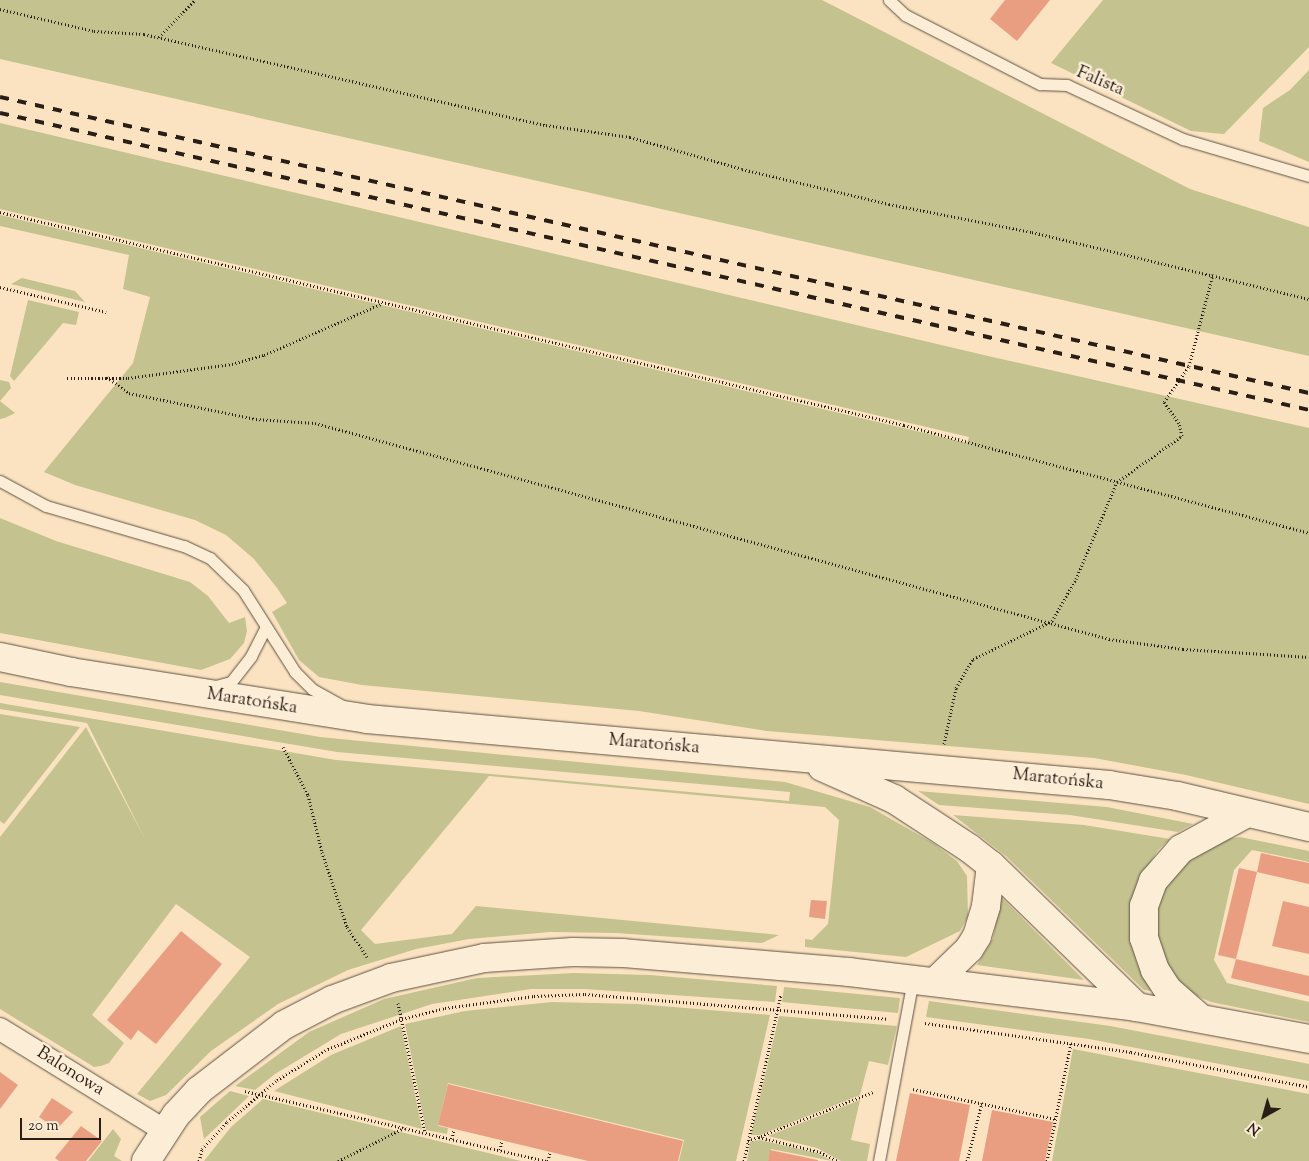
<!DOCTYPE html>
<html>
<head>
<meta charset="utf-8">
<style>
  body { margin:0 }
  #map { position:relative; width:1309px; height:1161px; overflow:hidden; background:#fbe3c1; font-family:"Sorts Mill Goudy",serif }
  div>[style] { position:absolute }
  .green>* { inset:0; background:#c4c28f }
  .building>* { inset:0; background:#e99e82 }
  .path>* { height:3px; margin-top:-1.5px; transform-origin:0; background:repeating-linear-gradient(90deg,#291f16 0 1px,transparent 0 3.5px) }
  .roads { filter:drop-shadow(0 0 1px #5e5041) drop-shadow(0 0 1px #5e5041) }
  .lane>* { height:11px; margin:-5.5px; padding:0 5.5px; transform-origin:5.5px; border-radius:5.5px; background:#fcedd7 }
  .street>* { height:22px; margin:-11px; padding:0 11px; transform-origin:11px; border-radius:11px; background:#fcedd7 }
  .secondary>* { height:28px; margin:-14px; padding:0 14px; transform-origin:14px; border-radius:14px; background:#fcedd7 }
  .rail>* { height:4px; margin-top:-2px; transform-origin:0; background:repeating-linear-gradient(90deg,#291f16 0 9px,transparent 0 18px) }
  span { translate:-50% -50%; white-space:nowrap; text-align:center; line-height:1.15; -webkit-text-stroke:5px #fcedd7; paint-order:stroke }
  .street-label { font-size:18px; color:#291f16 }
  .north { position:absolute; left:1239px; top:1091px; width:50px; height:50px; -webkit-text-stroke:4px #fcedd7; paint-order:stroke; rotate:218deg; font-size:14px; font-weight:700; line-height:20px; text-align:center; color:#291f16 }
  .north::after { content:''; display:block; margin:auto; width:18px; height:22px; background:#291f16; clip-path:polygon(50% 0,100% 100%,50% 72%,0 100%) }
  .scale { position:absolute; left:20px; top:1118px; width:81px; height:22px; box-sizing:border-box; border:2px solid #291f16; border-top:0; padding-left:6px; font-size:15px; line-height:18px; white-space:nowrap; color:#291f16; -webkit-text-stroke:4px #fcedd7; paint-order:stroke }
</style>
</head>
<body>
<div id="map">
  <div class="green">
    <div style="clip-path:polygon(0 0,822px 0,1190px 189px,1309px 227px,1309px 356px,0 59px)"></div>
    <div style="clip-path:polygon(1103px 0,1309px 0,1309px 47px,1224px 134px,1191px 131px,1051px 63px)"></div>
    <div style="clip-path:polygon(1309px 70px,1309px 162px,1259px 141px,1263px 108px,1290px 90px)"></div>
    <div style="clip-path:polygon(0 123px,988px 356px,1309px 428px,1309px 804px,1186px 775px,1094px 758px,767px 731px,639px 711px,362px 685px,319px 677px,299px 660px,272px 612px,287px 603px,277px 588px,254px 559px,226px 535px,195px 520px,75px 485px,44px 472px,133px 363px,150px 297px,123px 289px,129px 255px,0 226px,0 215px,967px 443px,969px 437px,0 209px)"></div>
    <div style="clip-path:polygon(22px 278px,75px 291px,85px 302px,11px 284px)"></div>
    <div style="clip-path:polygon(28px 300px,79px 312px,76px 325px,63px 323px,14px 381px,10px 376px)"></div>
    <div style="clip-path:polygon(0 380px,9px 382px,11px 388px,0 401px,15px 413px,5px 418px,0 419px)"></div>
    <div style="clip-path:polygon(0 518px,56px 541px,190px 582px,208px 596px,229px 623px,245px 617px,247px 631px,244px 643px,230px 659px,201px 670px,0 633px)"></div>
    <div style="clip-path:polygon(0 682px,320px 737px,785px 782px,870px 807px,933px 843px,957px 861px,967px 876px,968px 916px,960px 931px,906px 957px,805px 947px,805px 939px,812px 940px,828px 924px,839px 820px,825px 807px,489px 776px,361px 930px,375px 944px,452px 934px,476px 906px,779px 935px,762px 943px,616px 933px,550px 932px,469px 939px,416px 949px,348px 970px,278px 1004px,211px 1051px,166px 1095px,150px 1101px,137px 1094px,250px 957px,176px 904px,92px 1015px,124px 1043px,109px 1063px,101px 1066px,94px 1067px,0 1009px,0 837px,86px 727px,146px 841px,87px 723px,0 709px,0 703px,336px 760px,789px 801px,790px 792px,337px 752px,0 695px)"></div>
    <div style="clip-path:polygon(0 714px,80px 727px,4px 824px,0 821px)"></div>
    <div style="clip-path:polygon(918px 791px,1107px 807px,1193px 824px,1178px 832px,1070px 815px,939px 805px)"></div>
    <div style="clip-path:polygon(953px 815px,1084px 825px,1170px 839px,1158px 850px,1140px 879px,1130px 936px,1137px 963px,1153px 991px,1144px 990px,1006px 856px)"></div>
    <div style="clip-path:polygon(1240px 837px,1309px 851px,1309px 862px,1252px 850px,1234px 870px,1214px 960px,1227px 983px,1309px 1002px,1309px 1022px,1211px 1002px,1192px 994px,1170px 972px,1157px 946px,1156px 914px,1162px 890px,1175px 868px,1221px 840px)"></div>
    <div style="clip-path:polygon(1001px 897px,1084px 980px,977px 965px,993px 938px)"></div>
    <div style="clip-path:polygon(574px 973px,650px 975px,777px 986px,775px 1002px,585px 989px,531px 989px,432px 1004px,341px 1034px,275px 1074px,255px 1090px,235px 1086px,309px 1032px,384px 999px,477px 978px)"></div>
    <div style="clip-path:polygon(784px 987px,900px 998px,898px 1013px,782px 1002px)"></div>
    <div style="clip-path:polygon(929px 1001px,1110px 1026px,1299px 1062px,1309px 1064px,1309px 1081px,1089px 1039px,926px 1017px)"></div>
    <div style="clip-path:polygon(552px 1002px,637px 1004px,770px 1015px,736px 1161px,679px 1161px,684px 1140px,448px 1083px,438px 1126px,448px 1128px,447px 1134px,426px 1130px,405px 1024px,465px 1011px)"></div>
    <div style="clip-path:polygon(779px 1016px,897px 1026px,888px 1065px,869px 1061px,860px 1095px,760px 1135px,751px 1135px)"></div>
    <div style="clip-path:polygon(401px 1026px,422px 1129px,274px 1091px,331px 1055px)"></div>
    <div style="clip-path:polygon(1073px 1049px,1309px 1094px,1309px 1161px,1052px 1161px)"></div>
    <div style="clip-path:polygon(230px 1091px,249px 1096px,204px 1139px,200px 1117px)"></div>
    <div style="clip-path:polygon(263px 1099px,521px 1161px,204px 1161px,231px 1127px)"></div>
    <div style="clip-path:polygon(860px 1100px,851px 1140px,870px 1144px,867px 1161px,841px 1161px,817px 1148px,768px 1136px)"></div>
    <div style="clip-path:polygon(113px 1129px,121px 1139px,114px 1156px,122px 1161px,88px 1161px)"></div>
    <div style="clip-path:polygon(760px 1140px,817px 1153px,832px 1161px,771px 1149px,768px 1161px,747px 1161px,750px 1142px)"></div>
  </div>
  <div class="building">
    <div style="clip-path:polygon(1005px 0,1050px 0,1017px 41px,990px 19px)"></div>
    <div style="clip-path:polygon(1261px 853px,1309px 863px,1309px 884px,1257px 872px)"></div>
    <div style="clip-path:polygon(1239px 868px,1257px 872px,1236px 959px,1218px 955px)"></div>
    <div style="clip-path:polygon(811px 900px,827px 901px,825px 919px,809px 917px)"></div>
    <div style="clip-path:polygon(1283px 901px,1309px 907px,1309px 954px,1272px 946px)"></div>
    <div style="clip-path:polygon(181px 931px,222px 964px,156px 1044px,138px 1030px,131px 1040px,107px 1020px)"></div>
    <div style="clip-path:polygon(1236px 959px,1309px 976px,1309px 996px,1231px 978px)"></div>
    <div style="clip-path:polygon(0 1072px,18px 1085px,0 1109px)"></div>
    <div style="clip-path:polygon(448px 1084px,683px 1141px,678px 1161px,588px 1161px,438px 1125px)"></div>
    <div style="clip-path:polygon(910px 1093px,970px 1105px,959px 1161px,896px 1161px)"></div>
    <div style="clip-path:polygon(52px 1098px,73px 1112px,57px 1129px,39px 1117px)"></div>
    <div style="clip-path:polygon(992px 1110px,1053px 1122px,1045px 1161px,982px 1161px)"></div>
    <div style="clip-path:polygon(81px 1126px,102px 1141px,86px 1161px,59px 1161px,55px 1158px)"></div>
    <div style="clip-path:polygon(770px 1150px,818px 1160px,818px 1161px,768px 1161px)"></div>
  </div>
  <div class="path">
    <div style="left:0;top:9px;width:97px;rotate:13.2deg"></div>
    <div style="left:94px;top:31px;width:50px;rotate:3.4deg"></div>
    <div style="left:144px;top:34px;width:412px;rotate:12.8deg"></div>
    <div style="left:546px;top:125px;width:85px;rotate:8.1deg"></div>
    <div style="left:630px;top:137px;width:116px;rotate:15.9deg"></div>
    <div style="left:742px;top:169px;width:151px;rotate:13.4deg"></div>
    <div style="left:889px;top:204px;width:146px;rotate:11.1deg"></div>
    <div style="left:1032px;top:232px;width:285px;rotate:13.6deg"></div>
    <div style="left:159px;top:37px;width:52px;rotate:-45.8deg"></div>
    <div style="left:0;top:212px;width:929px;rotate:13.26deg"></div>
    <div style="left:904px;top:425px;width:419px;rotate:14.9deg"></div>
    <div style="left:0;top:287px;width:109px;rotate:13.3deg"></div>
    <div style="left:107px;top:377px;width:27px;rotate:36deg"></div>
    <div style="left:129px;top:393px;width:130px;rotate:11.6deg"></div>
    <div style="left:256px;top:419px;width:59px;rotate:3.9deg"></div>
    <div style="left:315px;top:423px;width:823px;rotate:15.22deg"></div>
    <div style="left:1109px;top:639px;width:75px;rotate:7.7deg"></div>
    <div style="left:1183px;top:649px;width:126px;rotate:3.6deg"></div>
    <div style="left:67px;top:378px;width:61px"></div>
    <div style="left:128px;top:378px;width:105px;rotate:-7.7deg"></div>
    <div style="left:232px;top:364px;width:33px;rotate:-16deg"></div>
    <div style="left:264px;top:355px;width:128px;rotate:-23.6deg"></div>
    <div style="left:944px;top:744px;width:57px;rotate:-77.9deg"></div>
    <div style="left:956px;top:688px;width:34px;rotate:-60deg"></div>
    <div style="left:973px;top:659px;width:88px;rotate:-25.7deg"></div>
    <div style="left:1052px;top:621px;width:48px;rotate:-60.3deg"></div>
    <div style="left:1076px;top:579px;width:105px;rotate:-67.1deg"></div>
    <div style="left:1117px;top:482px;width:80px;rotate:-35.3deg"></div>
    <div style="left:1182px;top:436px;width:13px;rotate:-103deg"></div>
    <div style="left:1179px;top:423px;width:26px;rotate:-126deg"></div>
    <div style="left:1164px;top:402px;width:44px;rotate:-55.2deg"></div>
    <div style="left:1189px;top:366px;width:95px;rotate:-75.4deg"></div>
    <div style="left:283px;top:747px;width:54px;rotate:62.5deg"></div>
    <div style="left:308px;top:795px;width:59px;rotate:76.2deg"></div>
    <div style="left:322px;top:852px;width:79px;rotate:71.6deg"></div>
    <div style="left:347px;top:927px;width:36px;rotate:56deg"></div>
    <div style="left:398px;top:1003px;width:132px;rotate:78.2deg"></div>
    <div style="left:925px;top:1023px;width:208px;rotate:8deg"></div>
    <div style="left:1131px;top:1052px;width:181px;rotate:11.1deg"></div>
    <div style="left:913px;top:1089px;width:145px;rotate:11.9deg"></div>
    <div style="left:245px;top:1091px;width:309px;rotate:13.1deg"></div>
    <div style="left:759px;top:1137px;width:63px;rotate:13.8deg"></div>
    <div style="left:820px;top:1152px;width:20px;rotate:27deg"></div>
    <div style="left:452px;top:1139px;width:10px;rotate:-79deg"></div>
    <div style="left:748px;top:1141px;width:134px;rotate:-21.4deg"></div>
    <div style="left:500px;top:1150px;width:10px;rotate:-79deg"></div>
    <div style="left:199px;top:1161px;width:12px;rotate:-76deg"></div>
    <div style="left:202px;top:1149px;width:37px;rotate:-47deg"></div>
    <div style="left:227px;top:1122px;width:65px;rotate:-40deg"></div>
    <div style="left:277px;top:1080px;width:60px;rotate:-31.3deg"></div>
    <div style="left:328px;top:1049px;width:80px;rotate:-22.1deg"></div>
    <div style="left:402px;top:1019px;width:44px;rotate:-14.3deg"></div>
    <div style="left:445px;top:1008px;width:90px;rotate:-7.7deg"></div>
    <div style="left:534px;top:996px;width:51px;rotate:-2.2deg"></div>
    <div style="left:585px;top:994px;width:303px;rotate:4.7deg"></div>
    <div style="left:338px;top:1161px;width:74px;rotate:-26.6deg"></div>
    <div style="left:548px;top:1161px;width:9px;rotate:-77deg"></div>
    <div style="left:744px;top:1161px;width:171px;rotate:-77.5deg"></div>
    <div style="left:967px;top:1161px;width:60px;rotate:-75.5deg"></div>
    <div style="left:1047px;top:1161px;width:120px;rotate:-78.5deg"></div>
  </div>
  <div class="roads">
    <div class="lane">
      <div style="left:889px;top:0;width:22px;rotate:43deg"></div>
      <div style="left:905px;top:15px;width:152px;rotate:27.1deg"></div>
      <div style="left:1040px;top:84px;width:27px;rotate:2deg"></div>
      <div style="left:1067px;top:85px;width:128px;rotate:25deg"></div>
      <div style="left:1183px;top:139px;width:131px;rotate:16.4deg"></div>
      <div style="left:0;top:481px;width:52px;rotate:28.5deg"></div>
      <div style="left:46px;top:506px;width:144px;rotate:16.2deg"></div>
      <div style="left:184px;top:546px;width:29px;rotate:25deg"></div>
      <div style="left:210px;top:558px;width:46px;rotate:44.1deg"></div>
      <div style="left:243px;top:590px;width:97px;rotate:57.6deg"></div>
      <div style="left:295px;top:672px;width:24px;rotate:45deg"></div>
      <div style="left:312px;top:689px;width:35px;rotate:29deg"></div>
      <div style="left:212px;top:687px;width:20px;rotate:-15deg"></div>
      <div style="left:231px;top:682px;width:33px;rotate:-52deg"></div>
      <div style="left:251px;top:656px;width:31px;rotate:-63deg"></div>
      <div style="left:879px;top:1161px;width:185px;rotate:-79.4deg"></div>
    </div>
    <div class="street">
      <div style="left:0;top:1029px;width:194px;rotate:31.7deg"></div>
    </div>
    <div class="secondary">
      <div style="left:0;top:657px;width:73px;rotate:11.9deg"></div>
      <div style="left:71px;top:672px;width:300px;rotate:9deg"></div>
      <div style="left:367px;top:719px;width:745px;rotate:5.08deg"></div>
      <div style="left:1109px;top:785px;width:69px;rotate:9.2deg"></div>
      <div style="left:1177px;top:796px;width:136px;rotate:13.2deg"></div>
      <div style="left:822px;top:767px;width:79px;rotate:24deg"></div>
      <div style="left:894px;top:799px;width:90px;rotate:33.2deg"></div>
      <div style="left:969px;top:848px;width:28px;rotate:38deg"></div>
      <div style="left:991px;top:865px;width:204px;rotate:44.2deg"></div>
      <div style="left:936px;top:981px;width:46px;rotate:-44.1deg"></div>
      <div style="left:969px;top:949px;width:15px;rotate:-58deg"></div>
      <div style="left:977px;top:936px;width:31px;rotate:-73deg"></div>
      <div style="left:986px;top:906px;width:41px;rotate:-83deg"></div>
      <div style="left:1199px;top:1017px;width:41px;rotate:-138.9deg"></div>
      <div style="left:1168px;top:990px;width:24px;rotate:-123deg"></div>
      <div style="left:1155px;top:970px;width:34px;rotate:-109deg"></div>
      <div style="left:1144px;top:938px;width:32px;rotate:-90deg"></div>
      <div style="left:1144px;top:906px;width:27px;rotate:-70deg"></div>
      <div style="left:1153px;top:881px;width:43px;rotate:-48.8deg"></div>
      <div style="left:1181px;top:849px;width:75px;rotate:-28.6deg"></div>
      <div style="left:146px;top:1161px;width:55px;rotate:-56.9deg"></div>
      <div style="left:176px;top:1115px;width:33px;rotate:-47deg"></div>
      <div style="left:198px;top:1091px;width:108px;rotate:-37.5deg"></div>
      <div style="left:284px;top:1025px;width:54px;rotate:-27.5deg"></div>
      <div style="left:332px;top:1000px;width:63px;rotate:-20.4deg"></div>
      <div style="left:391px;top:978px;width:95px;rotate:-12.1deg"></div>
      <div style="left:484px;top:958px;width:89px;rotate:-3.9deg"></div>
      <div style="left:573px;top:952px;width:50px;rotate:1.1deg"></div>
      <div style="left:623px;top:953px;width:227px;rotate:4.8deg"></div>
      <div style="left:849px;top:972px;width:290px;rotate:6.9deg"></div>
      <div style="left:1137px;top:1007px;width:175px;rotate:10.5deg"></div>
    </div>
  </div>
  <div class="rail">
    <div style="left:0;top:97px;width:1342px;rotate:12.74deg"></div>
    <div style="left:0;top:113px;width:1342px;rotate:12.78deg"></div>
  </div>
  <div class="street-label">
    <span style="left:1100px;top:82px;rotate:23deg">Falista</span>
    <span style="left:252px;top:702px;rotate:9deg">Maratońska</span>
    <span style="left:654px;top:745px;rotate:5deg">Maratońska</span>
    <span style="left:1058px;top:780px;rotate:6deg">Maratońska</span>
    <span style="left:70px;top:1072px;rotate:32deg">Balonowa</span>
  </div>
  <div class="north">N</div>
  <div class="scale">20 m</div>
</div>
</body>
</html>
